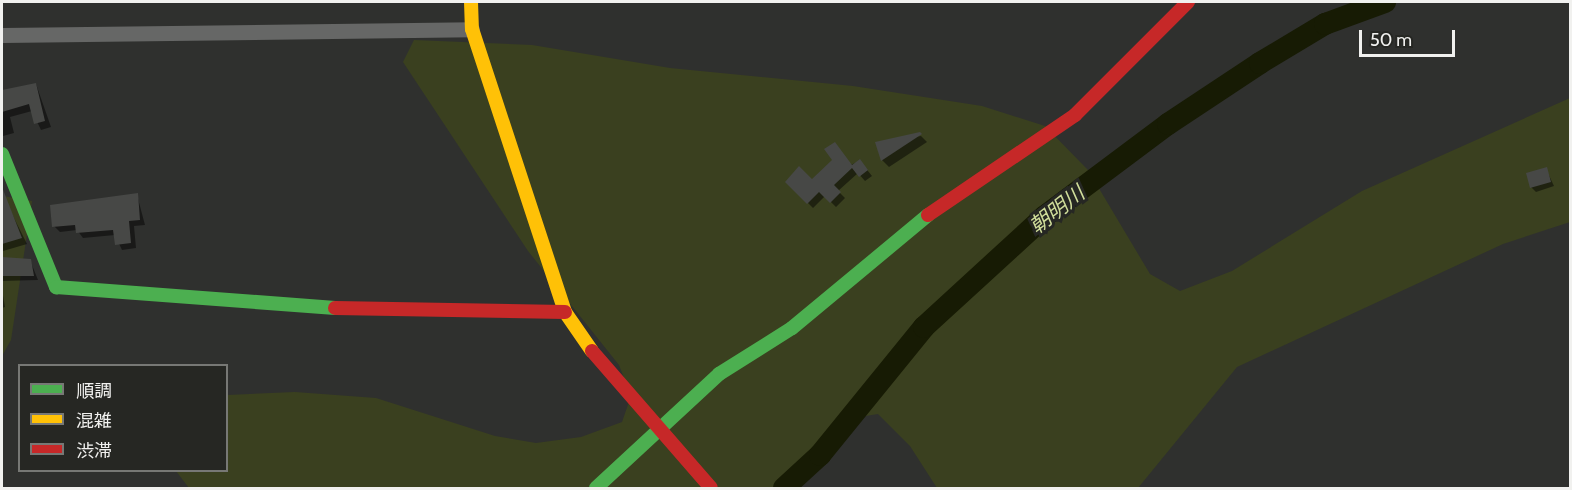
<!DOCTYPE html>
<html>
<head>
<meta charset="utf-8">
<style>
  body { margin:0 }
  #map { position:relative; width:1572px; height:490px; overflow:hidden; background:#2f302e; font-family:Cabin,"Noto Sans JP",sans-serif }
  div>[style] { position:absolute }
  .green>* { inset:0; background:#3a401f }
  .shadow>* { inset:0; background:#0007 }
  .river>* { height:22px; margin:-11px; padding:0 11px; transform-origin:11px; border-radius:11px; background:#171b04 }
  .building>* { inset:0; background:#474846 }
  .street>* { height:15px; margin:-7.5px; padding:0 7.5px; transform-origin:7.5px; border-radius:7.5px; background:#666766 }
  .fast>* { height:14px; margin:-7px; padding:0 7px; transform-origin:7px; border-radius:7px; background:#4caf50 }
  .slow>* { height:14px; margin:-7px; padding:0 7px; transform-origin:7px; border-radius:7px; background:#ffc107 }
  .jam>* { height:14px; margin:-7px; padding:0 7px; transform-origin:7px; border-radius:7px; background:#c62828 }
  span { translate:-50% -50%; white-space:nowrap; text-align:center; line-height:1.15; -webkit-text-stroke:6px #262723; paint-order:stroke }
  .water-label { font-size:21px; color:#d0dd9a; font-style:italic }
  .frame { position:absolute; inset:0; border:3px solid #f1f1ef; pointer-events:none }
  .legend { position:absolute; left:18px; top:364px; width:210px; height:108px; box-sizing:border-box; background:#262723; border:2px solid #777875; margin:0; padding:8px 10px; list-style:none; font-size:18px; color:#f1f1ef }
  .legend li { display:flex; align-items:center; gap:12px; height:30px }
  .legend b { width:30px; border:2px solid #777875 }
  .scale { position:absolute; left:1359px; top:30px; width:96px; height:27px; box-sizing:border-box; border:3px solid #f1f1ef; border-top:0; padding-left:8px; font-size:18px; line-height:21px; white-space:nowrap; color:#f1f1ef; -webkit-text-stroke:4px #262723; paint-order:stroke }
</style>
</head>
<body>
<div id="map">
  <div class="green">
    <div style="clip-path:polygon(414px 40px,532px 45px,670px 68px,853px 86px,982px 106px,1045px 126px,1088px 170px,1150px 274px,1180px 291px,1232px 271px,1362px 191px,1570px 98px,1570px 222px,1503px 244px,1237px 367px,1138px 488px,937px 488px,910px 446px,878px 414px,853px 418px,801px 459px,778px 488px,189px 488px,176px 471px,226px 470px,227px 395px,295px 392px,376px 398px,495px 436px,536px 443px,581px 437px,622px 422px,631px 396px,619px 365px,528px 251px,403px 62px)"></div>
    <div style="clip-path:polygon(3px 196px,32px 201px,11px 340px,2px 356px)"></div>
  </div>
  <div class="shadow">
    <div style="clip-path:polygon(36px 84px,51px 127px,41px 130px,32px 111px,10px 117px,14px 133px,3px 136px,2px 92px)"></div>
    <div style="clip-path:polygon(921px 136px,927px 142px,889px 167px,882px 160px,877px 143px)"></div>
    <div style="clip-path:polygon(860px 161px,872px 176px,865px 181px,858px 173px,838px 191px,845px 198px,836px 207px,825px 196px,813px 208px,787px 182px,812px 181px)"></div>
    <div style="clip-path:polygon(1546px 169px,1554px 186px,1536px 192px,1531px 187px)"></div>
    <div style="clip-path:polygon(2px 194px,27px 244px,3px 251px,2px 250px)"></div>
    <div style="clip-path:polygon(137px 195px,145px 225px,134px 226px,136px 248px,122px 250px,115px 235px,83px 238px,77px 230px,60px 232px,54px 226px)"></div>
    <div style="clip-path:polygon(2px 259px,30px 260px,38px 280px,2px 281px)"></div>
    <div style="clip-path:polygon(2px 290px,5px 307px,2px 308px)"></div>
  </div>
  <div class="river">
    <div style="left:784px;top:488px;width:49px;rotate:-42.5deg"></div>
    <div style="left:820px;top:455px;width:165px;rotate:-50.9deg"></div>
    <div style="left:924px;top:327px;width:164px;rotate:-42.5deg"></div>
    <div style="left:1045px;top:216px;width:154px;rotate:-36.8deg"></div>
    <div style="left:1168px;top:124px;width:110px;rotate:-33.5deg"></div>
    <div style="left:1260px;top:63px;width:76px;rotate:-31deg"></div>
    <div style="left:1325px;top:24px;width:64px;rotate:-20.1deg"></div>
  </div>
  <div class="building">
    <div style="clip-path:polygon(36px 83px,45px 121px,34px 124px,29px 104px,2px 112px,2px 90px)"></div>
    <div style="clip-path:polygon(920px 132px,922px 134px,881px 161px,875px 142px)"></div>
    <div style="clip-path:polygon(835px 142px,852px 165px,860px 159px,868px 170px,859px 177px,852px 168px,834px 185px,841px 192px,830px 203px,819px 192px,807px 204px,785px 182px,799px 166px,812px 179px,832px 160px,824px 149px)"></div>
    <div style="clip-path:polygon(1547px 167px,1551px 182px,1530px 188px,1526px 173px)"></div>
    <div style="clip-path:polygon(2px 187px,22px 238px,2px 244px)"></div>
    <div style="clip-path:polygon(138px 193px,140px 220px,129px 221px,131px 243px,115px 245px,113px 230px,76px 233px,75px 225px,52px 227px,50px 205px)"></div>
    <div style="clip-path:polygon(2px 257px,31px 259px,34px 276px,2px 276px)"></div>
  </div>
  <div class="street">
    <div style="left:2px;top:35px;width:470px;rotate:-0.7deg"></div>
  </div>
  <div class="fast">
    <div style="left:2px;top:154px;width:144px;rotate:67.9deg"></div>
    <div style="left:56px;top:287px;width:280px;rotate:4.3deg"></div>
    <div style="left:596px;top:488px;width:168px;rotate:-42.8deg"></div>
    <div style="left:719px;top:374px;width:86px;rotate:-32.2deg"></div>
    <div style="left:792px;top:328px;width:177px;rotate:-39.7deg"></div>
  </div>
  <div class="slow">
    <div style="left:471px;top:2px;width:27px;rotate:88deg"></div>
    <div style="left:472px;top:29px;width:298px;rotate:71.8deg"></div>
    <div style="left:565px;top:312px;width:47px;rotate:55.3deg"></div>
  </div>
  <div class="jam">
    <div style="left:928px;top:215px;width:178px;rotate:-34.2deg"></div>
    <div style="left:1075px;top:115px;width:160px;rotate:-45deg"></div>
    <div style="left:335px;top:308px;width:230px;rotate:1deg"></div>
    <div style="left:592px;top:351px;width:181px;rotate:49deg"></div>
  </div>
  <div class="water-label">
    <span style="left:1057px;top:210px;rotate:-38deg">朝明川</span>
  </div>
  <div class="frame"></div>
  <ul class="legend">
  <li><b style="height:8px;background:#4caf50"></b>順調</li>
  <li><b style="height:8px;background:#ffc107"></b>混雑</li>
  <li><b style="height:8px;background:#c62828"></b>渋滞</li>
  </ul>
  <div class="scale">50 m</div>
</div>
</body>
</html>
